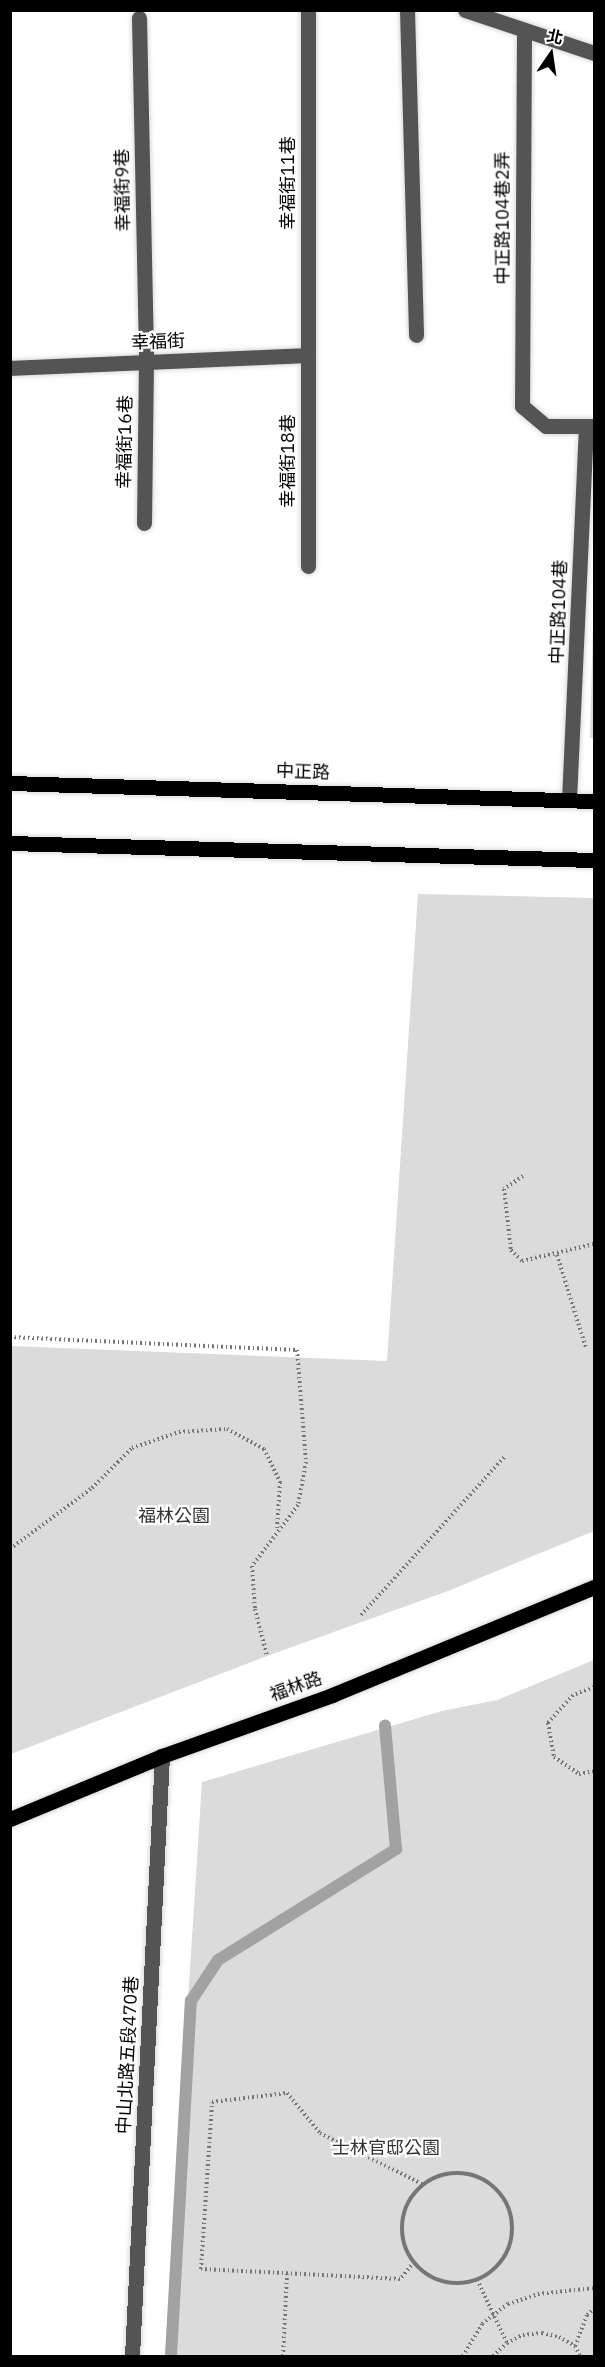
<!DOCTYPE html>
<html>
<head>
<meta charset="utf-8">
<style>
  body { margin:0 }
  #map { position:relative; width:605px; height:2367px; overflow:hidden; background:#fff; font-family:"IBM Plex Sans","Noto Sans TC",sans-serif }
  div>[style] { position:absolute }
  .green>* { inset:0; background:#dbdbdb }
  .stream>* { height:12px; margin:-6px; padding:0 6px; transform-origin:6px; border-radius:6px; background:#a2a2a2 }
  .path>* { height:4px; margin-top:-2px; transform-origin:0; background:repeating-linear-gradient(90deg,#767676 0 1.5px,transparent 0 4.5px) }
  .path>.ring { margin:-2px; padding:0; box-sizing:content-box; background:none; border:4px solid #767676; border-radius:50% }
  .roads { filter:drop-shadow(0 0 2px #dbdbdb) drop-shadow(0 0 2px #dbdbdb) }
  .minor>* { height:15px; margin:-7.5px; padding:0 7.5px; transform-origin:7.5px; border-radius:7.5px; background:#545454 }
  .major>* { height:15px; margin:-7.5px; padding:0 7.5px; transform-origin:7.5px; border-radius:7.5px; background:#000 }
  span { translate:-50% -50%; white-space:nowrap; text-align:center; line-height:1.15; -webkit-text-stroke:4.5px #fff; paint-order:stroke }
  .street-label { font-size:18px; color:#000 }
  .park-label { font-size:18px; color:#323232 }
  .frame { position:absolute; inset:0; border:12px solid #000; pointer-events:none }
  .north { position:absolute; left:521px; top:24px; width:60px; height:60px; -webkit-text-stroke:4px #fff; paint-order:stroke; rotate:13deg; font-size:16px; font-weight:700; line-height:24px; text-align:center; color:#000 }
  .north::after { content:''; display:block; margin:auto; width:21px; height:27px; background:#000; clip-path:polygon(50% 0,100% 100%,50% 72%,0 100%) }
</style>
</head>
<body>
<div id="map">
  <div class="green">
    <div style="clip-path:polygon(594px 584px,594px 738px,590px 738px)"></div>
    <div style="clip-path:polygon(418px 894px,594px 898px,594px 1531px,448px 1591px,267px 1656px,11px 1754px,11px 1346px,387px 1361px)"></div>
    <div style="clip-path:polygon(594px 1660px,594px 2356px,165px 2356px,202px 1782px,442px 1711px,497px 1700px)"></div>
  </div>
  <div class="stream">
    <div style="left:171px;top:2356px;width:356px;rotate:-86.8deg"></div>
    <div style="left:191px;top:2001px;width:49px;rotate:-56.6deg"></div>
    <div style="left:218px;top:1960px;width:210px;rotate:-31.9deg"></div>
    <div style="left:396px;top:1849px;width:124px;rotate:-95.1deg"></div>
  </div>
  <div class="path">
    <div style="left:523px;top:1176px;width:23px;rotate:146deg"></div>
    <div style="left:504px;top:1189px;width:61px;rotate:83.5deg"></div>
    <div style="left:511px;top:1250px;width:16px;rotate:45deg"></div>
    <div style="left:522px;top:1261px;width:74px;rotate:-13.3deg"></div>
    <div style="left:557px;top:1255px;width:97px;rotate:72.7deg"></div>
    <div style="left:10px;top:1337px;width:287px;rotate:2.6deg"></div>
    <div style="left:297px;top:1350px;width:112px;rotate:85.4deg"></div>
    <div style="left:306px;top:1462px;width:44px;rotate:100.5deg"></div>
    <div style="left:298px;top:1505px;width:76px;rotate:127deg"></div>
    <div style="left:252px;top:1566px;width:43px;rotate:86deg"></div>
    <div style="left:255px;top:1609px;width:49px;rotate:75.7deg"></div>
    <div style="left:10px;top:1549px;width:102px;rotate:-36.6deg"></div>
    <div style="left:92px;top:1488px;width:57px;rotate:-45deg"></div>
    <div style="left:132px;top:1448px;width:50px;rotate:-18.8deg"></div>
    <div style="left:179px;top:1432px;width:48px;rotate:-3.6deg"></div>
    <div style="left:227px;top:1429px;width:42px;rotate:28.4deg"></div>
    <div style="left:264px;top:1449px;width:37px;rotate:64deg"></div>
    <div style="left:280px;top:1482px;width:46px;rotate:93.7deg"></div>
    <div style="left:361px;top:1615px;width:216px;rotate:-47.8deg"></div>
    <div style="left:594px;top:1687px;width:22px;rotate:159deg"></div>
    <div style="left:573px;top:1695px;width:38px;rotate:132deg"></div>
    <div style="left:548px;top:1723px;width:35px;rotate:80deg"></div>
    <div style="left:554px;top:1757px;width:30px;rotate:34deg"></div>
    <div style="left:579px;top:1774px;width:15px;rotate:-11deg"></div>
    <div class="ring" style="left:402px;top:2173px;width:106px;height:106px"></div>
    <div style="left:414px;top:2262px;width:22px;rotate:129deg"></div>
    <div style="left:400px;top:2279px;width:199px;rotate:-177.1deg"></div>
    <div style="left:201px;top:2269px;width:167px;rotate:-86.2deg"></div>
    <div style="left:212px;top:2102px;width:76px;rotate:-6.8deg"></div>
    <div style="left:287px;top:2093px;width:52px;rotate:50.5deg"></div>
    <div style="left:320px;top:2133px;width:114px;rotate:26.6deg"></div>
    <div style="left:477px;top:2280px;width:70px;rotate:64.5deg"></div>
    <div style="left:575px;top:2346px;width:33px;rotate:-69deg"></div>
    <div style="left:587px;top:2315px;width:9px;rotate:-41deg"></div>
    <div style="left:283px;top:2356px;width:82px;rotate:-87.2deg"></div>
    <div style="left:463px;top:2356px;width:37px;rotate:-59deg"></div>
    <div style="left:482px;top:2324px;width:33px;rotate:-38deg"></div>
    <div style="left:508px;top:2304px;width:32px;rotate:-18deg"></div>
    <div style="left:538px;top:2294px;width:56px;rotate:-6.1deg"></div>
    <div style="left:493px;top:2356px;width:19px;rotate:-43deg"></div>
    <div style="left:507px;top:2343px;width:18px;rotate:-27deg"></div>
    <div style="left:523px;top:2335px;width:19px;rotate:-6deg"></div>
    <div style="left:542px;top:2333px;width:17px;rotate:13deg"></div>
    <div style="left:559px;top:2337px;width:18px;rotate:29deg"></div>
    <div style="left:575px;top:2346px;width:11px;rotate:63deg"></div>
  </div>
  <div class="roads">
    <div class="minor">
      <div style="left:308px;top:10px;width:556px;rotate:90deg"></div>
      <div style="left:407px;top:10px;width:325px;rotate:88.4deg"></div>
      <div style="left:465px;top:10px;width:136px;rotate:18.4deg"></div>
      <div style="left:139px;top:18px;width:343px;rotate:88.8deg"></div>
      <div style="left:146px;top:361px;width:162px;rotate:90.7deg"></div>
      <div style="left:524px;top:30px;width:376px;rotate:90.3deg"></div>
      <div style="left:522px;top:406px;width:31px;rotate:40deg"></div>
      <div style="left:546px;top:426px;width:48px"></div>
      <div style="left:10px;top:368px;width:297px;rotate:-2.5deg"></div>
      <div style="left:569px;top:800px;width:374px;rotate:-87.4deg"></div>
      <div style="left:132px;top:2356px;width:601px;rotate:-87.14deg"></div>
    </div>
    <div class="major">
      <div style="left:10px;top:783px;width:584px;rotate:1.77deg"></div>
      <div style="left:10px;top:843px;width:584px;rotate:1.67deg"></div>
      <div style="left:10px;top:1819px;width:165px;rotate:-22.5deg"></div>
      <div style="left:162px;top:1756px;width:181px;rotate:-19.7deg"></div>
      <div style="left:332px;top:1695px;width:283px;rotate:-22.4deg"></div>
    </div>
  </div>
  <div class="street-label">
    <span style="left:288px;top:183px;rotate:-90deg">幸福街11巷</span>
    <span style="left:123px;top:190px;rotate:-91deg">幸福街9巷</span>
    <span style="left:503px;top:218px;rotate:-90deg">中正路104巷2弄</span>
    <span style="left:158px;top:342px;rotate:-2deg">幸福街</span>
    <span style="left:125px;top:442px;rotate:-89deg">幸福街16巷</span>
    <span style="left:288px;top:461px;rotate:-90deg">幸福街18巷</span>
    <span style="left:559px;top:612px;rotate:-88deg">中正路104巷</span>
    <span style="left:303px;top:772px;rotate:2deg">中正路</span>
    <span style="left:296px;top:1687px;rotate:-20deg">福林路</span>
    <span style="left:128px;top:2055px;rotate:-87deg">中山北路五段470巷</span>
  </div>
  <div class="park-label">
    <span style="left:174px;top:1516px">福林公園</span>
    <span style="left:386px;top:2148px">士林官邸公園</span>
  </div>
  <div class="frame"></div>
  <div class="north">北</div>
</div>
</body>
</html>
